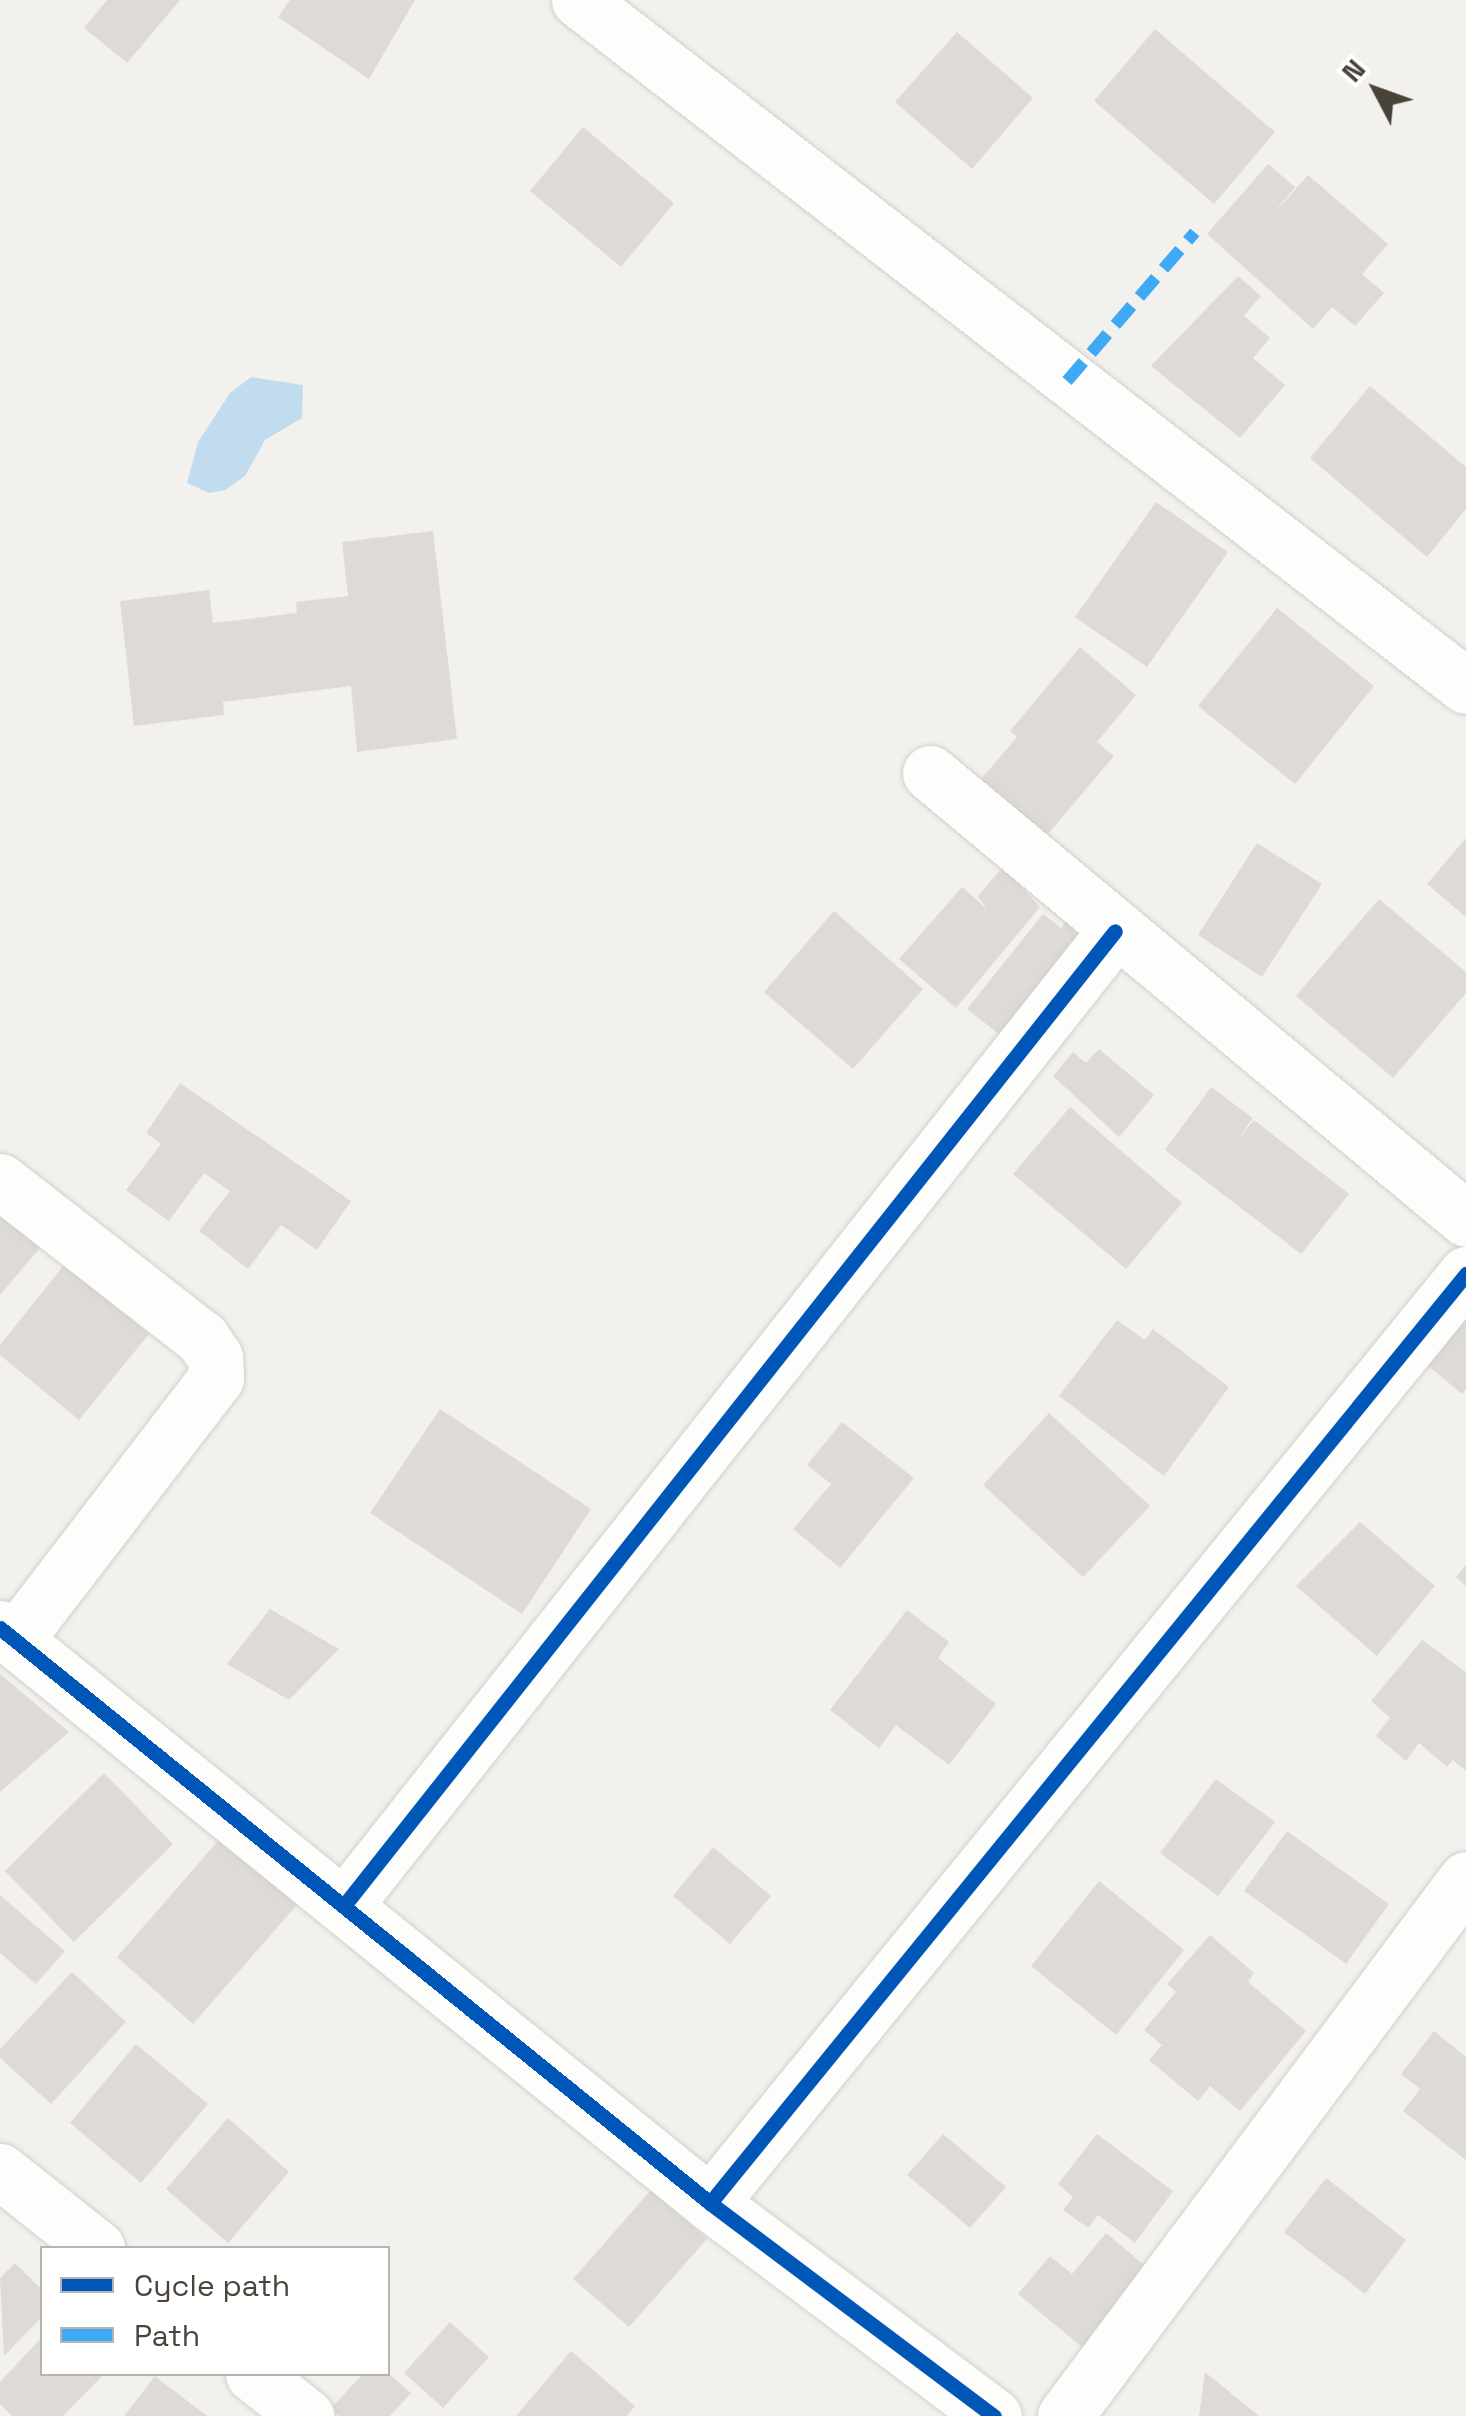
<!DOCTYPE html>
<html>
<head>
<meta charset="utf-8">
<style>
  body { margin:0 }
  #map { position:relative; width:1466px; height:2416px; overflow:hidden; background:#f3f1ee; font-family:"Space Grotesk",sans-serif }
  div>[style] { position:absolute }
  .water>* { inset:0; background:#c1dcee }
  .building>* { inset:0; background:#dddad7 }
  .roads { filter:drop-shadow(0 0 2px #d1cfcc) drop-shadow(0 0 2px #d1cfcc) }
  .minor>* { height:55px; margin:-27.5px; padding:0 27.5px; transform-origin:27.5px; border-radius:27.5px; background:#fdfdfc }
  .quiet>* { height:12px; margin-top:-6px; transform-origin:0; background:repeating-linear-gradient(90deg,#3fa9f5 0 25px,transparent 0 37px) }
  .cycleway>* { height:15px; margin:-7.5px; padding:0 7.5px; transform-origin:7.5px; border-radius:7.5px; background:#0057b8 }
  span { translate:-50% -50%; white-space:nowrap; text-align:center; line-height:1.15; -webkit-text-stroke:8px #fff; paint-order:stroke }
  .legend { position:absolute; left:40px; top:2246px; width:350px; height:130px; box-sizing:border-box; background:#fff; border:2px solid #b7b4b0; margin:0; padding:12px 18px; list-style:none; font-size:30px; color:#4a433a }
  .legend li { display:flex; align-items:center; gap:20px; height:50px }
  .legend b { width:50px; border:2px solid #b7b4b0 }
  .north { position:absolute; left:1326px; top:40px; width:100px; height:100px; -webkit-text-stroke:8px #fff; paint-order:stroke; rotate:311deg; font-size:28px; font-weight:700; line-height:40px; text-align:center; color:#4a433a }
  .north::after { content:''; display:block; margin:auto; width:35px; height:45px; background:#4a433a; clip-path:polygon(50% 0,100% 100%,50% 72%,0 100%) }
</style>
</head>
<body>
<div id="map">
  <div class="water">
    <div style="clip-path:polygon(251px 377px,303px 385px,302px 418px,265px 440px,245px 476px,225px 490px,209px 493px,187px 483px,198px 442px,230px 393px)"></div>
  </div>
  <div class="building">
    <div style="clip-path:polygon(107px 0,180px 0,127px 63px,84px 28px)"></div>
    <div style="clip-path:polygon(290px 0,415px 0,369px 79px,278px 17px)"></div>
    <div style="clip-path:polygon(1155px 29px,1275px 132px,1214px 204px,1094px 101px)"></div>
    <div style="clip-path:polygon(957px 32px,1033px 98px,972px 169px,895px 102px)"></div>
    <div style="clip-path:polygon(583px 127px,674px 203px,621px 267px,530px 191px)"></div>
    <div style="clip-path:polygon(1268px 164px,1295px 187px,1269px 219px,1308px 175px,1388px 244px,1362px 274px,1384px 293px,1355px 326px,1332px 307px,1313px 329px,1207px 234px)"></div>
    <div style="clip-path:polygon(1238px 276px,1261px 296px,1244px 316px,1270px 338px,1253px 358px,1285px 385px,1240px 438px,1151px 366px)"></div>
    <div style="clip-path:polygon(1370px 386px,1466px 467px,1466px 509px,1427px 557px,1310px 458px)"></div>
    <div style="clip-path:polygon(1156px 502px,1228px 552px,1147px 667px,1075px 617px)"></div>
    <div style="clip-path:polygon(433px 531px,457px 739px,357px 752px,351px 686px,223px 702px,224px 715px,134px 726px,120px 601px,209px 590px,213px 623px,297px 613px,296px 602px,348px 596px,342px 542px)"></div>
    <div style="clip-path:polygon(1277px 608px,1374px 686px,1295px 784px,1198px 706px)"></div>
    <div style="clip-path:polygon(1080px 647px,1136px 695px,1097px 742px,1114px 756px,1042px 841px,976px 785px,1017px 737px,1010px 731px)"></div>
    <div style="clip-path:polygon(1466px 838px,1466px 917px,1427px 884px)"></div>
    <div style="clip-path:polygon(1257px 843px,1322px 884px,1262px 977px,1198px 935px)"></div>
    <div style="clip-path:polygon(1003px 867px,1040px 907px,956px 1008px,899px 959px,962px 887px,987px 909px,978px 896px)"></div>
    <div style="clip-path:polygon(1379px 899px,1466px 972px,1466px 993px,1393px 1078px,1296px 996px)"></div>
    <div style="clip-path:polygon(834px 911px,923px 989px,853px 1069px,764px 992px)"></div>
    <div style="clip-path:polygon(1043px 914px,1061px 928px,1070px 917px,1084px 929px,999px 1034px,967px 1009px)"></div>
    <div style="clip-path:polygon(1099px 1049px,1154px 1095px,1119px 1137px,1053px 1076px,1073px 1052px,1086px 1063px)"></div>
    <div style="clip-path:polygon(180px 1083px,351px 1201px,317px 1250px,281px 1225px,248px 1269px,199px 1231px,230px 1191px,204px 1173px,169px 1221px,126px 1190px,161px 1144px,146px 1133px)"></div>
    <div style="clip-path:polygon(1211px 1087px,1253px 1118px,1238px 1139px,1254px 1120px,1349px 1194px,1301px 1254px,1165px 1150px)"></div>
    <div style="clip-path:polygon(1070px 1107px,1182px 1203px,1126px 1269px,1013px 1174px)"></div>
    <div style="clip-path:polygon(0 1193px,50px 1236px,0 1295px)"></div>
    <div style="clip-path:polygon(64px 1265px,149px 1334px,79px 1420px,0 1355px,0 1345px)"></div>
    <div style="clip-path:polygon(1466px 1315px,1466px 1389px,1462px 1394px,1426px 1364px)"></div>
    <div style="clip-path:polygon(1117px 1320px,1145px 1340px,1153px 1329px,1229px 1387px,1164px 1476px,1059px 1396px)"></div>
    <div style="clip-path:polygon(440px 1409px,591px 1509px,522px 1614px,370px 1513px)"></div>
    <div style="clip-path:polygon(1049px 1413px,1150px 1506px,1083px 1577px,983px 1485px)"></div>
    <div style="clip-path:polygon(842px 1422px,914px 1478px,840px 1568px,793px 1529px,831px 1484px,807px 1465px)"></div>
    <div style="clip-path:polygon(1360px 1522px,1435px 1586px,1377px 1656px,1296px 1586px)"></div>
    <div style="clip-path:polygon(1466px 1565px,1466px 1586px,1456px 1577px)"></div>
    <div style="clip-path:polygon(270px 1609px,339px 1649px,289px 1700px,227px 1664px)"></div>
    <div style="clip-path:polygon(907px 1610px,949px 1642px,938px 1658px,996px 1704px,949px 1765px,896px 1725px,879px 1748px,830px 1710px)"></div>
    <div style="clip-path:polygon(1422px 1640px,1466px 1672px,1466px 1771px,1453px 1760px,1447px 1767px,1419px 1743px,1406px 1761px,1376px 1736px,1390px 1718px,1371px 1701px)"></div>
    <div style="clip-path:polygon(0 1674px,69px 1732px,0 1792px)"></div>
    <div style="clip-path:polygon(104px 1773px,173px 1844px,74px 1942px,5px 1871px)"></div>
    <div style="clip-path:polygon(1216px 1779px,1275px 1822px,1218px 1896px,1160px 1853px)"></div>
    <div style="clip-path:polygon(1287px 1831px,1389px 1904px,1346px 1964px,1244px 1891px)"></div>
    <div style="clip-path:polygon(224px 1834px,301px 1900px,193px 2024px,117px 1957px)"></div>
    <div style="clip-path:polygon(713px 1847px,771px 1896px,730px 1944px,673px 1896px)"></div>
    <div style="clip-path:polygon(1099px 1881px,1184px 1950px,1116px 2035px,1031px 1966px)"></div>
    <div style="clip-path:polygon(0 1895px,65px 1951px,36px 1984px,0 1953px)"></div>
    <div style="clip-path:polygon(1210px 1935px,1254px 1973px,1248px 1982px,1306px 2031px,1240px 2111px,1210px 2086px,1198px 2101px,1149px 2060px,1162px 2045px,1144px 2030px,1176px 1992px,1167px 1984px)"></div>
    <div style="clip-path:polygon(72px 1972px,126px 2022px,51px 2104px,0 2058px,0 2049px)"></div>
    <div style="clip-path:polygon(1434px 2031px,1466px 2057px,1466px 2160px,1403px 2111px,1420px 2089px,1401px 2074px)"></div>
    <div style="clip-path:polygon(136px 2044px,208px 2104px,141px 2183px,70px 2123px)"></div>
    <div style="clip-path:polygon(228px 2118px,289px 2172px,228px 2243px,166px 2189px)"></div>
    <div style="clip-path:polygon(943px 2134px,1006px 2187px,970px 2228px,907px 2175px)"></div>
    <div style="clip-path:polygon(1097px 2134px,1173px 2191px,1135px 2243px,1098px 2215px,1088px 2228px,1063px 2210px,1073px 2197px,1058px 2184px)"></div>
    <div style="clip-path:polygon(1326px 2178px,1406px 2240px,1365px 2294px,1284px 2232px)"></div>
    <div style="clip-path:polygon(651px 2190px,707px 2239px,629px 2327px,573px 2279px)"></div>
    <div style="clip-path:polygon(1106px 2233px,1149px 2269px,1083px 2348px,1018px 2294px,1050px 2256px,1072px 2274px)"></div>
    <div style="clip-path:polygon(15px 2263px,42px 2290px,42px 2317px,4px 2356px,0 2278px)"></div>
    <div style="clip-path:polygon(450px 2322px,489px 2357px,443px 2408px,404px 2373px)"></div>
    <div style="clip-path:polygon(42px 2337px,42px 2374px,104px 2374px,63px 2416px,12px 2416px,0 2404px,0 2382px)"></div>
    <div style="clip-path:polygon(571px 2351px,635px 2406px,627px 2416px,516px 2416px)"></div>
    <div style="clip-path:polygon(1205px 2372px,1259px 2416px,1199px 2416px)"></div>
    <div style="clip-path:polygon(363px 2374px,389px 2374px,411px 2393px,390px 2416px,339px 2416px,331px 2408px)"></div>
    <div style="clip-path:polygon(155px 2376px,207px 2416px,124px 2416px)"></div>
  </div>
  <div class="roads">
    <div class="minor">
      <div style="left:579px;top:0;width:1121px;rotate:37.72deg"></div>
      <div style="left:930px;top:773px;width:697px;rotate:39.76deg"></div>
      <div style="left:0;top:1181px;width:256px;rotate:37.9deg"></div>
      <div style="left:202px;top:1338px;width:23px;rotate:56deg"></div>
      <div style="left:215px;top:1357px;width:21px;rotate:87deg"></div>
      <div style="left:216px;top:1378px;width:330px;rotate:127.5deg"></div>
      <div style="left:0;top:1628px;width:914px;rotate:39deg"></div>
      <div style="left:710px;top:2203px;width:355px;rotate:36.9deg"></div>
      <div style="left:346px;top:1903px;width:1239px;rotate:-51.65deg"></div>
      <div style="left:0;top:2171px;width:124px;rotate:38.4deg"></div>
      <div style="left:710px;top:2203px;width:1198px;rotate:-50.86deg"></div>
      <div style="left:253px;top:2374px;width:68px;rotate:38.4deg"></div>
      <div style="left:1065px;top:2416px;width:670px;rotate:-53.25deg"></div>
    </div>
  </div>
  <div class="quiet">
    <div style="left:1067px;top:381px;width:196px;rotate:-49.3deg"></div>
  </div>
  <div class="cycleway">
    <div style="left:0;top:1628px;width:914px;rotate:39deg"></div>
    <div style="left:710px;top:2203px;width:355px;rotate:36.9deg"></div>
    <div style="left:346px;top:1903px;width:1239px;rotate:-51.65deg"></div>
    <div style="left:710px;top:2203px;width:1198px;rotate:-50.86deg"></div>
  </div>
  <ul class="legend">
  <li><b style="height:12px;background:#0057b8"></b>Cycle path</li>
  <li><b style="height:12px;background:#3fa9f5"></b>Path</li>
  </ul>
  <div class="north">N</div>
</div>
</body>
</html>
